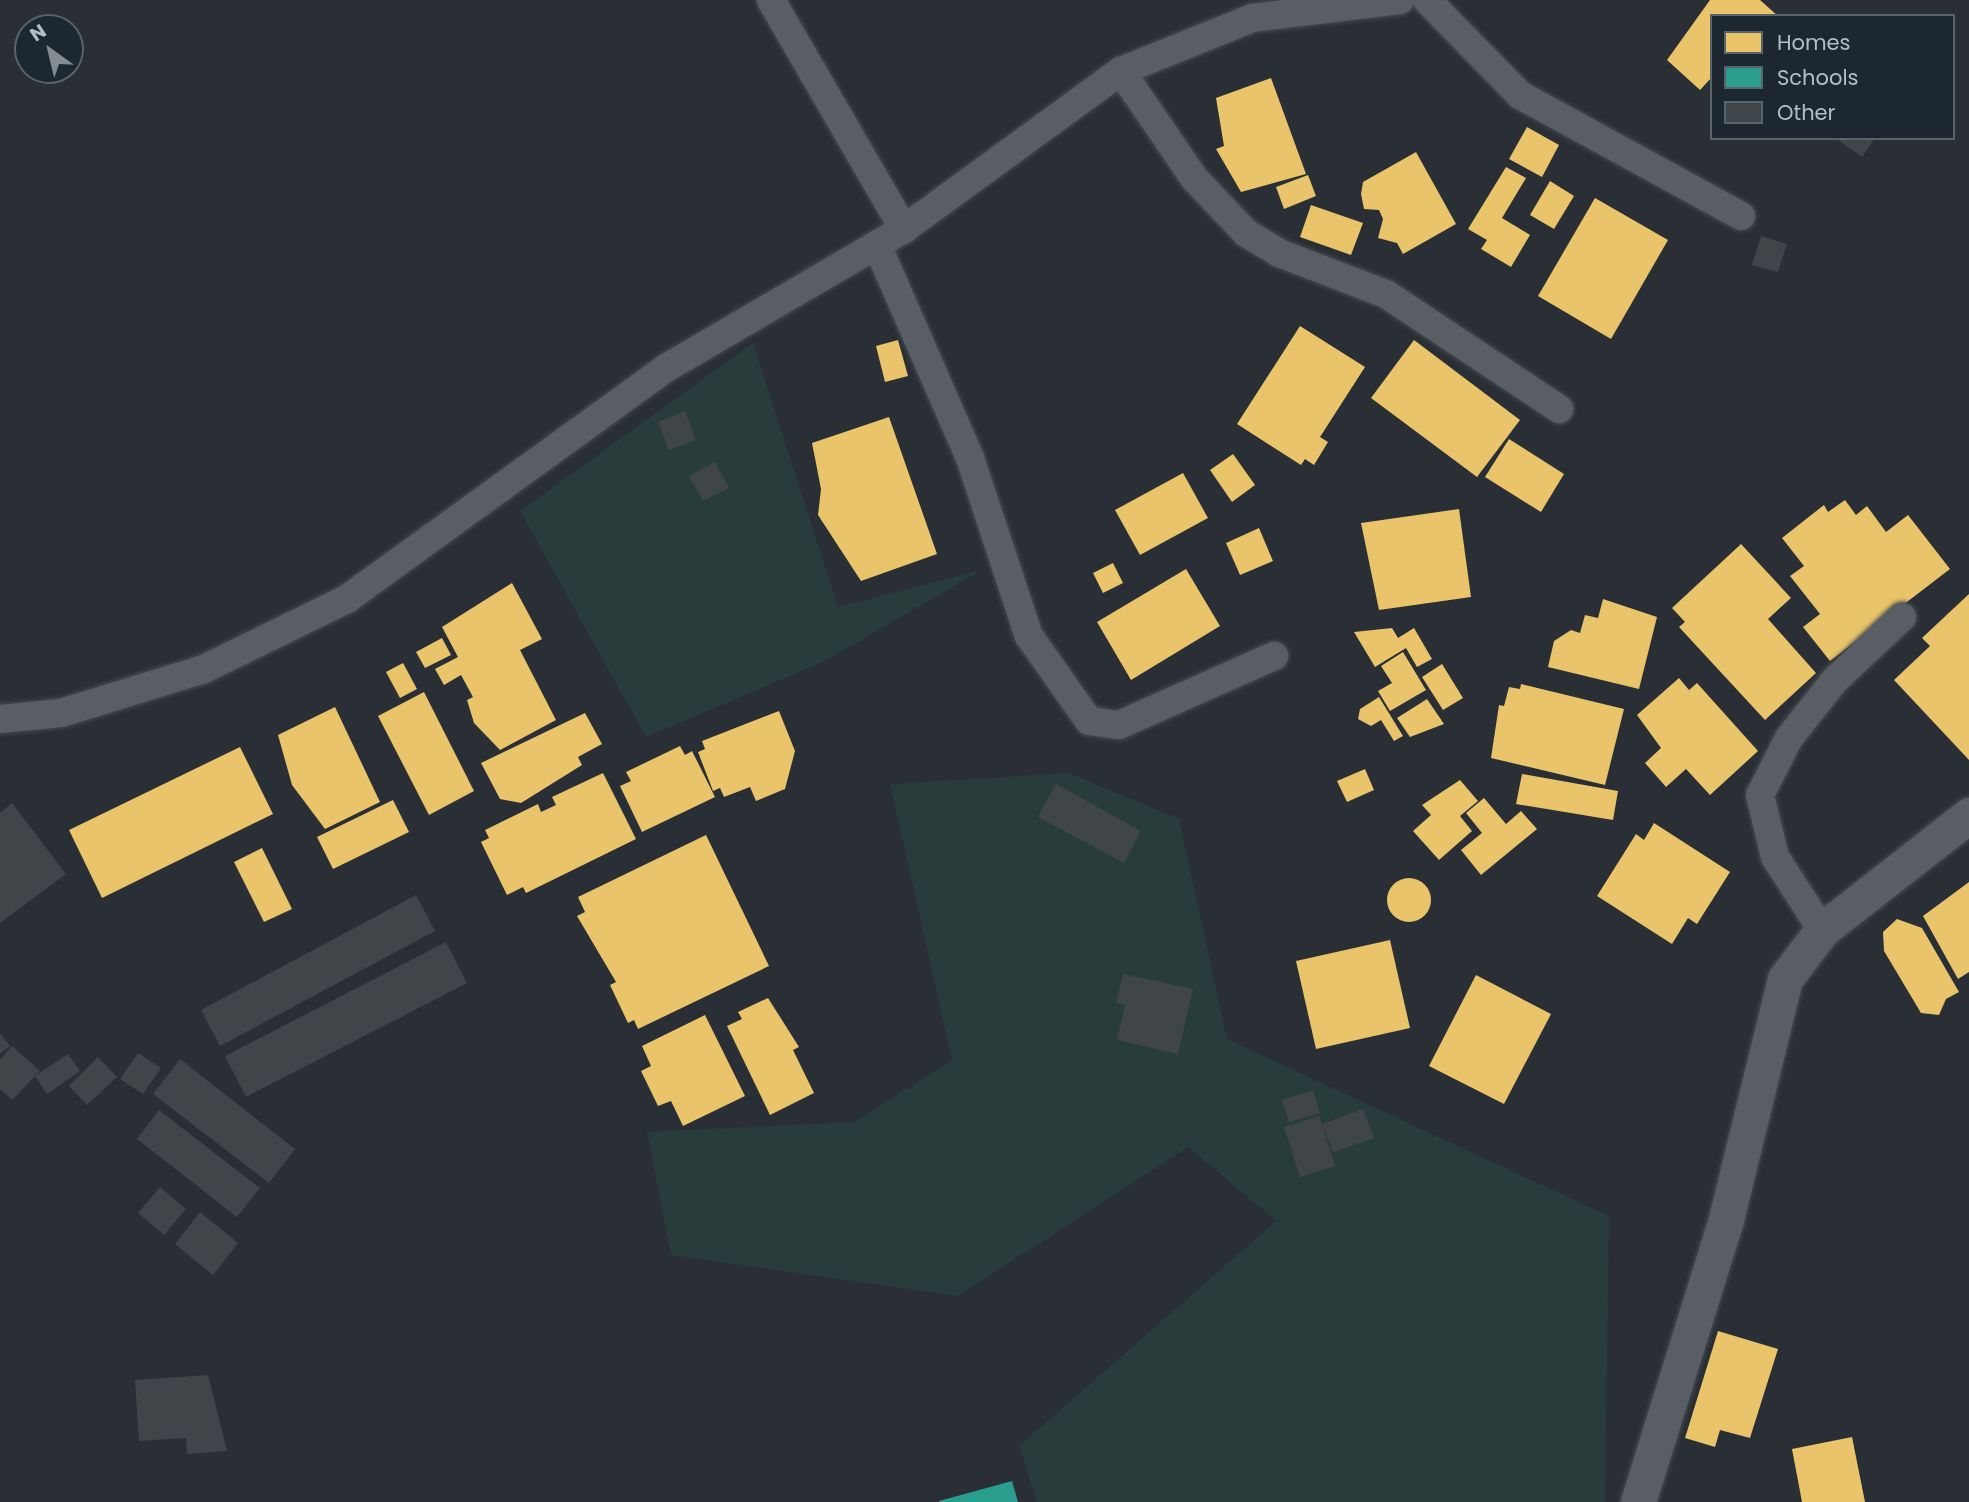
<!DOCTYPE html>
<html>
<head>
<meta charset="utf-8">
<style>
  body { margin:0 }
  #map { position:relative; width:1969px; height:1502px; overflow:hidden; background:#292f35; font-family:Poppins,sans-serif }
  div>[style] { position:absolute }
  .green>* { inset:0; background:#273c3b }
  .homes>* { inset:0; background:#e9c46a }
  .round { border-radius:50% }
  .schools>* { inset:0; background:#2a9d8f }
  .building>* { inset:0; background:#40454a }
  .roads { filter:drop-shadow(0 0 2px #454a4e) drop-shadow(0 0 2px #454a4e) }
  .minor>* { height:28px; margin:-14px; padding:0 14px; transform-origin:14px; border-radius:14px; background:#595e64 }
  .tertiary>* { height:35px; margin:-17.5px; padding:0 17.5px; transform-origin:17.5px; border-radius:17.5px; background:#595e64 }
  span { translate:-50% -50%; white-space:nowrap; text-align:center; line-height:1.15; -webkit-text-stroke:7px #1d2730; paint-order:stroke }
  .legend { position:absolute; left:1710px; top:14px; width:245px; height:126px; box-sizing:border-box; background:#1d2730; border:2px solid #59636c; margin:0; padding:9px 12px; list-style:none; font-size:21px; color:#b3bdc6 }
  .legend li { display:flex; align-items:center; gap:14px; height:35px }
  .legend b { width:35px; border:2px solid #59636c }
  .north { position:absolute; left:14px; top:14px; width:70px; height:70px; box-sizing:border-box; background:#1d2730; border:2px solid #59636c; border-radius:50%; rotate:326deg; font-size:19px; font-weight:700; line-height:28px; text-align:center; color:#b3bdc6 }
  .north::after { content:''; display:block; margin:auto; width:24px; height:32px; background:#838b93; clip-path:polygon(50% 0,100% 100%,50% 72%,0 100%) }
</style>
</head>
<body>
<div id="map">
  <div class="green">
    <div style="clip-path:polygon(753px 343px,838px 607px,982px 570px,823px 662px,646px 737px,520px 511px)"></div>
    <div style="clip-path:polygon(1069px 773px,1179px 819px,1227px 1039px,1609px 1216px,1605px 1502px,1037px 1502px,1019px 1446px,1276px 1221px,1188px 1147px,958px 1296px,671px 1255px,647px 1132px,854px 1122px,952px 1060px,890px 784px)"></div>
  </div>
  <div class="homes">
    <div style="clip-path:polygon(1710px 0,1760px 0,1778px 16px,1712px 16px,1712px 77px,1700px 90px,1667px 60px)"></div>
    <div style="clip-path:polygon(1271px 78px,1306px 174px,1241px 192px,1216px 149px,1224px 146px,1216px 98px)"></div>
    <div style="clip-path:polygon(1527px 127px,1559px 145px,1542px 177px,1509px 159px)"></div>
    <div style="clip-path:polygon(1416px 152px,1456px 224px,1403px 254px,1397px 243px,1378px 238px,1383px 219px,1379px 210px,1364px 209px,1361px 194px,1363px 182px)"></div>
    <div style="clip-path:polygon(1506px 167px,1526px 178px,1502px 218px,1530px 235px,1511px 267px,1481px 249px,1487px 240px,1468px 229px)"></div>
    <div style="clip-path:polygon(1308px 175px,1316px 196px,1284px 209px,1276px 187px)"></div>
    <div style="clip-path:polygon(1550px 181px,1574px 196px,1554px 229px,1530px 215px)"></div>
    <div style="clip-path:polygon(1595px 198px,1668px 240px,1611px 339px,1538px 296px)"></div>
    <div style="clip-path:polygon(1311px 205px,1363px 223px,1351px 255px,1300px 237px)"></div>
    <div style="clip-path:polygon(1300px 326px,1365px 367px,1320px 437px,1328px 442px,1314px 465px,1305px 459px,1301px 465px,1237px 424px)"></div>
    <div style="clip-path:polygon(898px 340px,908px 376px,885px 382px,876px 346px)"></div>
    <div style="clip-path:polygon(1414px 340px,1520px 420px,1477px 477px,1371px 398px)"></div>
    <div style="clip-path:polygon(889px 417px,937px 554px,861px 581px,818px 515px,821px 489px,812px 443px)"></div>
    <div style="clip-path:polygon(1509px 439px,1564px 474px,1541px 512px,1485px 477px)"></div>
    <div style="clip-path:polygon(1233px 454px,1255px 485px,1232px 502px,1210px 470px)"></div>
    <div style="clip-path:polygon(1183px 473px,1208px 518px,1140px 555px,1115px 510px)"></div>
    <div style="clip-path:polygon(1845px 500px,1856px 515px,1867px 506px,1886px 532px,1908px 515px,1950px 569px,1830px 661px,1803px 627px,1820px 614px,1790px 576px,1804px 566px,1782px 538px,1824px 505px,1828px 512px)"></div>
    <div style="clip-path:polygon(1459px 509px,1471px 597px,1379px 610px,1361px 523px)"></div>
    <div style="clip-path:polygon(1259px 528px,1273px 561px,1240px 575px,1226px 543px)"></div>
    <div style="clip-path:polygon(1741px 544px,1791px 598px,1768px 619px,1816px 673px,1765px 720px,1679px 627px,1685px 622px,1672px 608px)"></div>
    <div style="clip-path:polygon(1113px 563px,1123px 583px,1103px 593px,1093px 573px)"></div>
    <div style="clip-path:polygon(1186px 569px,1220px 626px,1131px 680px,1097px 622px)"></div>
    <div style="clip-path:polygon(512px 583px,542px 639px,520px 650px,556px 720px,500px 750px,474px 723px,467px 700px,473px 697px,461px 675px,444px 685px,435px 669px,458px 657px,442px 627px)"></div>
    <div style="clip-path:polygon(1969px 594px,1969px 760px,1894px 680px,1930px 646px,1922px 638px)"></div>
    <div style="clip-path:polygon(1603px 599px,1657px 617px,1639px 689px,1548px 667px,1554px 641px,1571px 630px,1580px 633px,1585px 615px,1598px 618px)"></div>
    <div style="clip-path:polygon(1392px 628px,1398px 638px,1414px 628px,1432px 659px,1417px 667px,1406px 648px,1375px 667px,1354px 632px)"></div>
    <div style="clip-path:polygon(442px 638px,451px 655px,425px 668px,416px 652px)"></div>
    <div style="clip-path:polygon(1403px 652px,1426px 690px,1390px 711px,1378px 691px,1392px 683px,1381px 666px)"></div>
    <div style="clip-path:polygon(403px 663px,417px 689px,400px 698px,386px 672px)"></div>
    <div style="clip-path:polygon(1442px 664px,1463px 698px,1443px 710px,1422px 677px)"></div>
    <div style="clip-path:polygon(1679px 678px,1689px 690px,1697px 683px,1758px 751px,1710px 795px,1686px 769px,1666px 787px,1645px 763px,1661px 748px,1637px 715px)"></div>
    <div style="clip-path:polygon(1521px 684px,1624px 709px,1605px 785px,1491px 758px,1499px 705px,1504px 706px,1509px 687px,1520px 689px)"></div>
    <div style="clip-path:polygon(424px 692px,474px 791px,429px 815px,378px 716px)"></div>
    <div style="clip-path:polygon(1379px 697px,1403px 736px,1394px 741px,1381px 720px,1371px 726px,1358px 719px,1360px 709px)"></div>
    <div style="clip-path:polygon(1427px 699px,1444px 724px,1410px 737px,1397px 718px)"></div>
    <div style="clip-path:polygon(335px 707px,380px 802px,325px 829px,292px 785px,278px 735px)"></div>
    <div style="clip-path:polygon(779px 711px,795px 751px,785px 789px,756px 801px,750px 787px,724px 797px,720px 788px,713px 791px,698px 752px,705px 749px,702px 741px)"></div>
    <div style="clip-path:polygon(585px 713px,602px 744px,578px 757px,582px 765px,521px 803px,500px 799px,481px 763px)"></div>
    <div style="clip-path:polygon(680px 746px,685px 755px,692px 751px,715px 797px,642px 832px,620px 786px,631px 781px,626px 772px)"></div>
    <div style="clip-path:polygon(240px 747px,273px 814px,102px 898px,69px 830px)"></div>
    <div style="clip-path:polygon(1365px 769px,1374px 790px,1347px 802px,1337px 781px)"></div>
    <div style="clip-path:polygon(603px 773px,636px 839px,526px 893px,523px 887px,507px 895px,481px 842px,489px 838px,485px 830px,538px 804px,541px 812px,556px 805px,552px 797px)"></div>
    <div style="clip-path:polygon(1522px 774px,1618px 791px,1613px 820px,1516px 804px)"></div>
    <div style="clip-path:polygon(1460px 780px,1478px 801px,1460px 816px,1472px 831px,1439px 860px,1413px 831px,1431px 815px,1422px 805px)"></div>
    <div style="clip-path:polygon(1484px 798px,1506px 824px,1521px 811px,1537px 829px,1481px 875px,1461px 850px,1482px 833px,1466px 813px)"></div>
    <div style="clip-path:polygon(393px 800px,409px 832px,333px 869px,317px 837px)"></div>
    <div style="clip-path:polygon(1654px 823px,1730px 872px,1697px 924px,1688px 918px,1672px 944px,1597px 896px,1636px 834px,1644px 840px)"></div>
    <div style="clip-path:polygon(706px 835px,769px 966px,638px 1029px,634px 1020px,628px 1023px,610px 985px,616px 982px,577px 916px,585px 912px,578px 897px)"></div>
    <div style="clip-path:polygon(262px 848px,292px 909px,264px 922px,234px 862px)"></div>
    <div class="round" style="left:1387px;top:878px;width:44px;height:44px"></div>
    <div style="clip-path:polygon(1969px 882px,1969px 972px,1958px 979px,1923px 916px)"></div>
    <div style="clip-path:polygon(1897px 919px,1922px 928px,1959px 992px,1946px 999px,1939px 1015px,1921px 1013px,1884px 951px,1883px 932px)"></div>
    <div style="clip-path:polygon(1390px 940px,1410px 1028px,1316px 1049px,1296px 961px)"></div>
    <div style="clip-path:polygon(1476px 975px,1551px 1014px,1504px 1104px,1429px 1066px)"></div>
    <div style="clip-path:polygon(768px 998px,799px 1047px,793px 1050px,814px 1093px,770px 1115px,727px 1026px,742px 1019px,738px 1012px)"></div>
    <div style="clip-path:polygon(705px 1015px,745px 1096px,683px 1126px,671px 1101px,658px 1106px,641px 1071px,651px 1066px,642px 1046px)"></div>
    <div style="clip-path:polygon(1718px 1331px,1778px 1349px,1750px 1438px,1720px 1430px,1715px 1447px,1685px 1438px)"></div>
    <div style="clip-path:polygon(1852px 1437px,1865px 1502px,1802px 1502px,1792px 1449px)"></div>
  </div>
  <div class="schools">
    <div style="clip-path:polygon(1012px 1481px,1018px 1502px,939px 1502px,939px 1501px)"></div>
  </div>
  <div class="building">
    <div style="clip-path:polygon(1835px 138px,1875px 138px,1862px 157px)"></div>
    <div style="clip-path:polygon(1761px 236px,1787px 244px,1778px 272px,1752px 265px)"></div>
    <div style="clip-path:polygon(685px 411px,696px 440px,669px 450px,658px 422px)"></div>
    <div style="clip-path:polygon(715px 462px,729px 488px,703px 501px,689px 476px)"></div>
    <div style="clip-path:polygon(1056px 784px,1141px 831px,1124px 863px,1038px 817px)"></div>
    <div style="clip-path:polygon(12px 803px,66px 874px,0 923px,0 813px)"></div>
    <div style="clip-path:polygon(416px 895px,435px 931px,220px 1046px,201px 1010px)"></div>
    <div style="clip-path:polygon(446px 942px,467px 983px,246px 1097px,225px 1056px)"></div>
    <div style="clip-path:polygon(1123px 974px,1193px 989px,1178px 1054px,1117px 1040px,1125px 1005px,1116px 1003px)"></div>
    <div style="clip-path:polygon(0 1033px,10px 1046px,0 1054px)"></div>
    <div style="clip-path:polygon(12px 1046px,40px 1071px,12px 1100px,0 1089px,0 1060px)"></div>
    <div style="clip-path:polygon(138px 1053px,161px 1068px,143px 1094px,120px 1079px)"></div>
    <div style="clip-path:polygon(68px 1054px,80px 1071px,47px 1094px,35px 1076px)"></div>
    <div style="clip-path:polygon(98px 1057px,117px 1077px,87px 1105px,69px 1086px)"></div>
    <div style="clip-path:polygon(180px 1059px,295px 1149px,269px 1183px,153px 1094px)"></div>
    <div style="clip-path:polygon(1313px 1090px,1320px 1113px,1289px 1122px,1282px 1100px)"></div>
    <div style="clip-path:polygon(1363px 1109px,1374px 1138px,1333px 1152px,1322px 1124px)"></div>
    <div style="clip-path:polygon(159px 1110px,260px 1188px,237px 1217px,137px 1139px)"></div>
    <div style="clip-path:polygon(1319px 1116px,1335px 1166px,1300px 1177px,1284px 1127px)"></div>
    <div style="clip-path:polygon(160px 1187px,186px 1209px,164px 1235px,138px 1213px)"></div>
    <div style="clip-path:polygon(200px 1212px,238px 1243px,213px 1275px,175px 1244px)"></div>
    <div style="clip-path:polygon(208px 1375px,227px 1451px,187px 1454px,186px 1438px,139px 1441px,135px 1380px)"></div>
  </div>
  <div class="roads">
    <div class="minor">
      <div style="left:771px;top:0;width:265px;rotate:59.9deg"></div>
      <div style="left:1427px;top:0;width:133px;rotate:45.6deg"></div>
      <div style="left:1520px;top:95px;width:252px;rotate:28.7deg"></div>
      <div style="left:1121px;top:71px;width:130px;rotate:55.7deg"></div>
      <div style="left:1194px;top:178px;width:76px;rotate:46.6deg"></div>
      <div style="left:1246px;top:233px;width:39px;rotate:31deg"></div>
      <div style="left:1279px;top:253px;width:115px;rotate:21deg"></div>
      <div style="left:1386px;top:294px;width:208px;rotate:33.6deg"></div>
      <div style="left:877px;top:245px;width:232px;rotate:66.4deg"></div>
      <div style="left:970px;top:458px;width:188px;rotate:71.7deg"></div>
      <div style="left:1029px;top:636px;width:104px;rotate:54.8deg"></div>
      <div style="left:1089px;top:721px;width:30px;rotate:8deg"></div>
      <div style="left:1119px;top:725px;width:170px;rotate:-24deg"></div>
      <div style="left:0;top:719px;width:61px;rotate:-5.6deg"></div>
      <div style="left:61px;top:713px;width:150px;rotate:-17.1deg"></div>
      <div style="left:204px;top:669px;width:159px;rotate:-26.1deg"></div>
      <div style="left:347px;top:599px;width:394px;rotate:-35.9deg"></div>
      <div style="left:666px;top:368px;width:276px;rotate:-30.3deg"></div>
      <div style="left:904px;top:229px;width:268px;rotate:-36.1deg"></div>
      <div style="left:1121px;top:71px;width:141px;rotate:-22deg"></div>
      <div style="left:1252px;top:18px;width:149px;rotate:-6.9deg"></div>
      <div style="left:1822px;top:930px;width:87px;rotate:-122.8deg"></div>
      <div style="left:1775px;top:857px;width:64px;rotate:-103.6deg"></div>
      <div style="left:1760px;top:795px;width:64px;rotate:-63deg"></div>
      <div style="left:1789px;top:738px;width:74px;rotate:-51.6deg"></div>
      <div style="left:1835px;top:680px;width:92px;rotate:-43.2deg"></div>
    </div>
    <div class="tertiary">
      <div style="left:1638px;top:1502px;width:296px;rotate:-72.7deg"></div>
      <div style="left:1726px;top:1219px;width:247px;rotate:-76.2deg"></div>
      <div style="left:1785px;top:979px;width:61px;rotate:-52.9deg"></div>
      <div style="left:1822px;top:930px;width:187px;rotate:-38deg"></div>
    </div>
  </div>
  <ul class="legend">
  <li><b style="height:19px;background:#e9c46a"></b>Homes</li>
  <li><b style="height:19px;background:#2a9d8f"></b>Schools</li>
  <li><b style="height:19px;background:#40454a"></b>Other</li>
  </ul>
  <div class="north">N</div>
</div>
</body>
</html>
